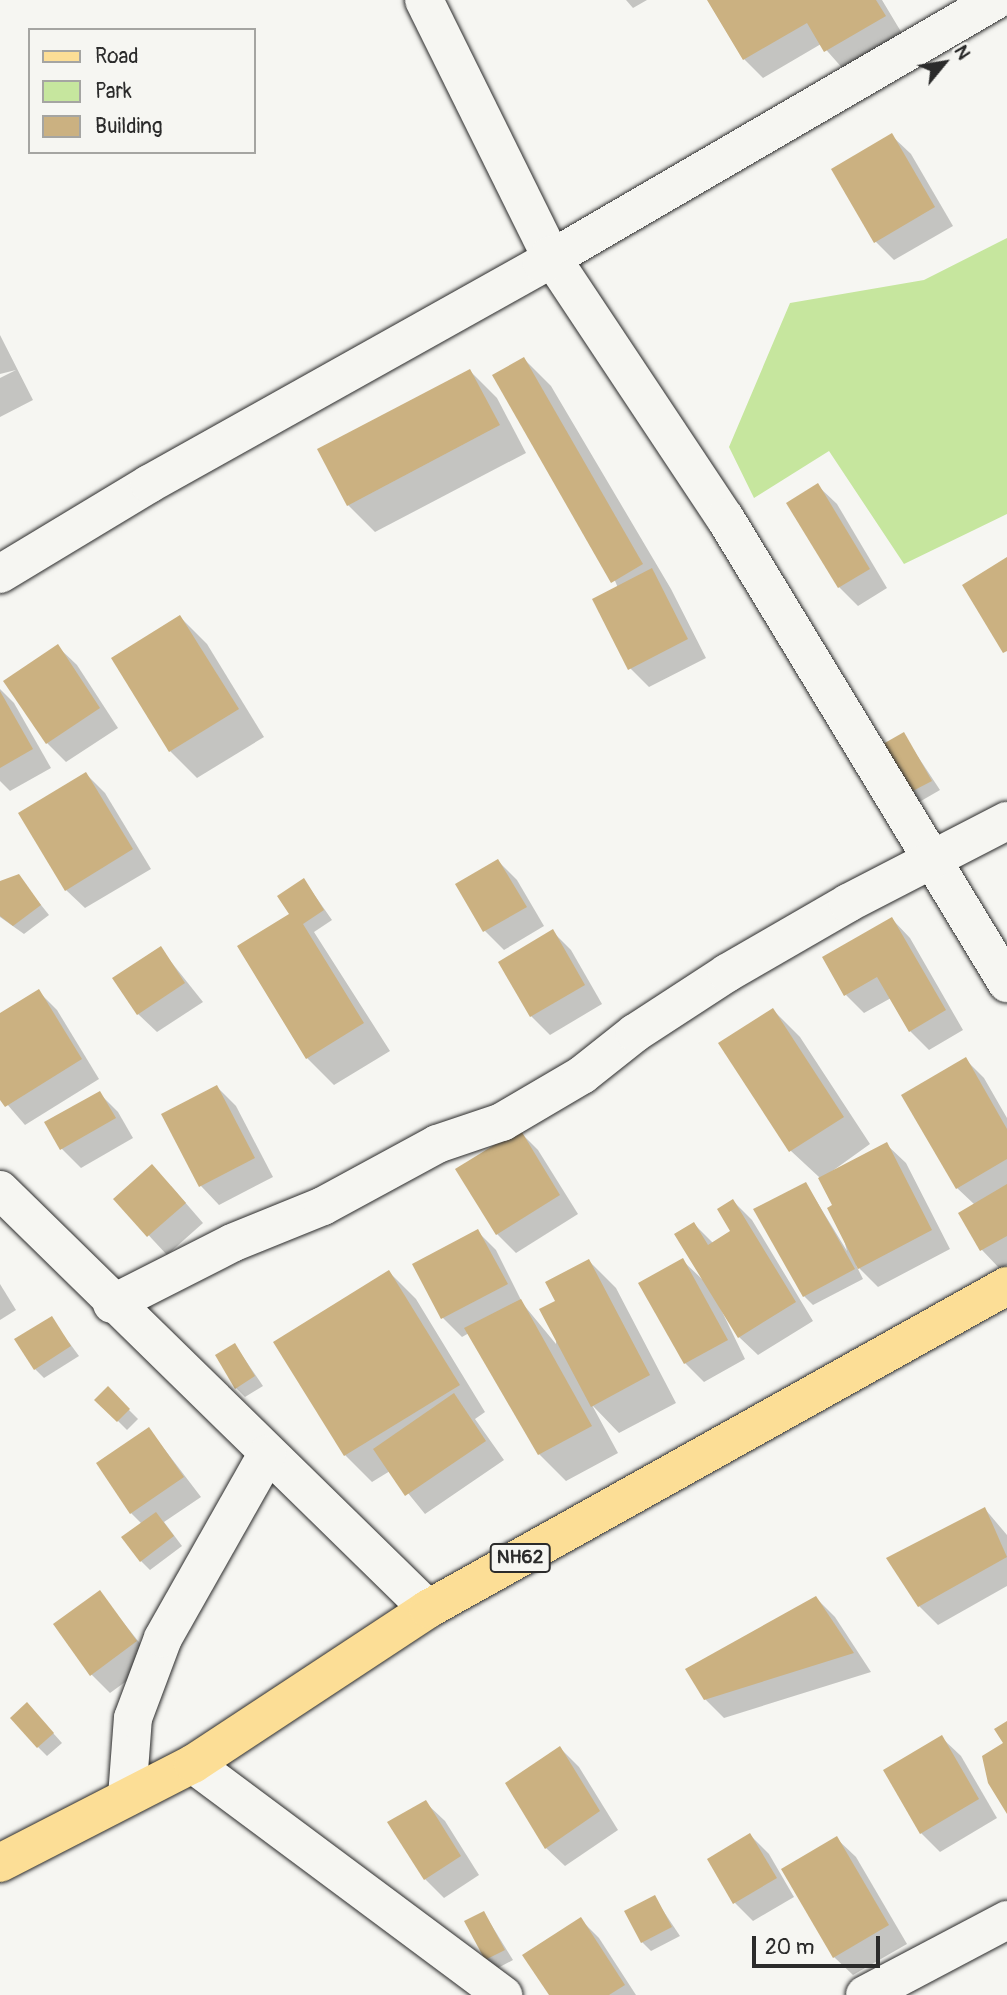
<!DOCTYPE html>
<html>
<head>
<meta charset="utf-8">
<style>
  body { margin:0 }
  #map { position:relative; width:1007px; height:1995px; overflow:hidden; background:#f6f6f2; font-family:Pangolin,sans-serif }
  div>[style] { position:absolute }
  .green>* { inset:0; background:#c6e69e }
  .shadow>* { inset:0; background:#0003 }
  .building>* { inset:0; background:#cbb181 }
  .roads { filter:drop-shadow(0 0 2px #2b2b2b) drop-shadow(0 0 2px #2b2b2b) }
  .minor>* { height:38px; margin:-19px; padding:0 19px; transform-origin:19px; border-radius:19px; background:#f6f6f2 }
  .major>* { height:38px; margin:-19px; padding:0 19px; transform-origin:19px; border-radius:19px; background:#fcde96 }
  span { translate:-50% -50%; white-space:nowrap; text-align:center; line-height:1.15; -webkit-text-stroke:6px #f6f6f2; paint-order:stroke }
  .shield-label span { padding:2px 5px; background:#f6f6f2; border:2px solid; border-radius:5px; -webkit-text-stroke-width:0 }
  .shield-label { font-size:19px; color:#2b2b2b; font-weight:700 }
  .legend { position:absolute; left:28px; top:28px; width:228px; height:126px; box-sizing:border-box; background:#f6f6f2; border:2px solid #a5a5a2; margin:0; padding:9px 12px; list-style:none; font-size:21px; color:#2b2b2b }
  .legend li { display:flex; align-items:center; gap:14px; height:35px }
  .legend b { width:35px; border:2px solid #a5a5a2 }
  .north { position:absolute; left:909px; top:28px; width:70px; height:70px; -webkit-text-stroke:5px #f6f6f2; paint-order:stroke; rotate:60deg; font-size:19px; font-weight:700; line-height:28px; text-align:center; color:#2b2b2b }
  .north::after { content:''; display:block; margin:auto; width:24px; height:32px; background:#2b2b2b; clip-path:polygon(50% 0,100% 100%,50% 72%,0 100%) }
  .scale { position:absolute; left:752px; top:1936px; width:128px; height:32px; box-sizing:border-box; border:4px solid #2b2b2b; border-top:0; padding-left:9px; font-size:21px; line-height:24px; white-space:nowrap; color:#2b2b2b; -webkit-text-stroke:5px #f6f6f2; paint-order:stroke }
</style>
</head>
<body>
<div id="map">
  <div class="green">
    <div style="clip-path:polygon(1007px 238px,1007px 514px,904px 564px,829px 451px,754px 498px,729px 447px,790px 303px,924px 280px)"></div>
  </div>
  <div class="shadow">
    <div style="clip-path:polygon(626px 0,647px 0,633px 8px)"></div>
    <div style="clip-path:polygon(709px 0,882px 0,903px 35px,844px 70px,821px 44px,763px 78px,744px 59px)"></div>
    <div style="clip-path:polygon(892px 136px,911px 154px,953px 226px,894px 260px,876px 242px)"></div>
    <div style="clip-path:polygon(0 335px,33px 400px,0 417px,0 378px,16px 370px,0 374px)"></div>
    <div style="clip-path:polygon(524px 359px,551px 386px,671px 589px,706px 658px,649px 687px,630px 668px,618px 588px)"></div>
    <div style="clip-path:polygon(470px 371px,497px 398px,526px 453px,375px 532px,348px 505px)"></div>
    <div style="clip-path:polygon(818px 486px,837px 504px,887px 588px,858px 606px,839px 587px)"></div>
    <div style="clip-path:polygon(180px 617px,207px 644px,264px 737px,197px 778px,170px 751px)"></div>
    <div style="clip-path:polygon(58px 647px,77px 665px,118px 728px,66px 762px,47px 743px)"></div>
    <div style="clip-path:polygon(0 689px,14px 703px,51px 768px,10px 791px,0 781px)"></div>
    <div style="clip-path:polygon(903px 734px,940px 790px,914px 805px)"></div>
    <div style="clip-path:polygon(86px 774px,105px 793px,151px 869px,85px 908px,66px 890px)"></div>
    <div style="clip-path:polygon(498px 861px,517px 880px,544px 926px,504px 950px,485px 931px)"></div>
    <div style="clip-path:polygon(18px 876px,49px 915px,24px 934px,0 917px,0 883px)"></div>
    <div style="clip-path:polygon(304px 880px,332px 920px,314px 932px,390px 1051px,334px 1085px,307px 1058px,291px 915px)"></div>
    <div style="clip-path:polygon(892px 919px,910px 938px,963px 1030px,929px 1050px,910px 1031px,891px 998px,864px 1013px,846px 995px)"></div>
    <div style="clip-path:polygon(553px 932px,571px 950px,602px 1004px,550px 1035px,531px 1016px)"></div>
    <div style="clip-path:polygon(160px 948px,203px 1002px,157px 1032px,138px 1014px)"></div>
    <div style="clip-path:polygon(38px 991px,57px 1010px,99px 1079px,25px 1125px,0 1096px,0 1015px)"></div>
    <div style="clip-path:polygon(773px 1010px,800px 1037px,870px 1144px,824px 1177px,887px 1145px,906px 1163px,950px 1249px,878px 1287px,856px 1265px,863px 1279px,813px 1305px,804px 1296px,806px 1184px,847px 1251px,835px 1206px,819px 1177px,791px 1151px,721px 1044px)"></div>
    <div style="clip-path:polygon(966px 1060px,984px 1078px,1007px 1118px,1007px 1265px,1000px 1269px,982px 1250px,975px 1205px,957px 1188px)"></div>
    <div style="clip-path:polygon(217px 1087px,236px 1106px,273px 1177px,219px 1205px,201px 1186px)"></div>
    <div style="clip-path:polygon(99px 1093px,118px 1112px,133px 1138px,81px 1168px,62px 1149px,47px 1123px)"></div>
    <div style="clip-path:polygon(519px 1131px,538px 1150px,578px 1214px,516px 1253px,497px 1234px)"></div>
    <div style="clip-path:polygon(171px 1186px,203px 1223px,167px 1255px,115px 1199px)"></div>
    <div style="clip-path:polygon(733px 1201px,752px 1220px,813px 1321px,758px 1355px,739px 1337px,714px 1295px,745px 1359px,704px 1382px,685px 1363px,641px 1283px,682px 1260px,703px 1280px,694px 1224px,713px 1243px,733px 1232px)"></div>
    <div style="clip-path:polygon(477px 1231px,496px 1250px,523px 1304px,556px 1344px,557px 1302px,589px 1261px,616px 1288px,676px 1403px,619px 1433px,592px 1405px,618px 1453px,566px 1481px,539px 1454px,469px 1333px,462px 1337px,443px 1318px,414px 1265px)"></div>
    <div style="clip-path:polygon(389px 1272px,416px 1299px,485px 1412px,475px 1419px,504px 1460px,425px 1514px,390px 1471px,372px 1482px,345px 1455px)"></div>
    <div style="clip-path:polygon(0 1284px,16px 1310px,0 1320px)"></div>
    <div style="clip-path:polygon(51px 1318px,79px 1356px,44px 1378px,35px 1369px)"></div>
    <div style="clip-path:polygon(235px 1345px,263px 1386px,245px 1397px,236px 1388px)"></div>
    <div style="clip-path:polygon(108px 1389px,138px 1419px,127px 1430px,97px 1400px)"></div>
    <div style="clip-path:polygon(149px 1429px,201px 1497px,164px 1522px,182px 1546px,150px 1570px,141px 1561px,142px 1524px,131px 1513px)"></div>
    <div style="clip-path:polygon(985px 1509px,1007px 1535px,1007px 1586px,938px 1625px,919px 1606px)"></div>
    <div style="clip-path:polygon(99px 1592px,154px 1661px,110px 1693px,91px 1674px)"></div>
    <div style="clip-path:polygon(816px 1598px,835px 1617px,871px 1672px,724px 1718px,705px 1699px)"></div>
    <div style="clip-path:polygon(36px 1714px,62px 1743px,47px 1756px,38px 1747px)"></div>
    <div style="clip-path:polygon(942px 1738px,961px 1756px,997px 1818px,940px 1852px,921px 1833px)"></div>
    <div style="clip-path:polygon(560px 1748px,579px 1767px,618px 1830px,565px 1866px,546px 1848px)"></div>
    <div style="clip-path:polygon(426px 1803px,445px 1821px,479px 1875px,444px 1898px,425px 1879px)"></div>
    <div style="clip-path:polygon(750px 1835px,769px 1854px,794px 1897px,753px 1921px,735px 1903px)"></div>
    <div style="clip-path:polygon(837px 1839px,856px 1857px,907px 1944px,853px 1975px,834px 1957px)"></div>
    <div style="clip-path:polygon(654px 1897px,680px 1936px,651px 1951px,642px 1942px)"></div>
    <div style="clip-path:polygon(484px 1913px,513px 1960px,496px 1969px,486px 1959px)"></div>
    <div style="clip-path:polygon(580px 1919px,599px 1938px,636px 1995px,551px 1995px)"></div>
  </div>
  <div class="building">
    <div style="clip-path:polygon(707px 0,876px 0,886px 16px,824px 52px,807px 23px,743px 60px)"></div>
    <div style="clip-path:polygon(892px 133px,935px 207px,874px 243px,831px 169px)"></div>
    <div style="clip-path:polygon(524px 357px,643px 564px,611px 583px,492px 375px)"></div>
    <div style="clip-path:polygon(470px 369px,500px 425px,347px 506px,317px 449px)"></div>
    <div style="clip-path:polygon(818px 483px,870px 569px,838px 588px,786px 503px)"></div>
    <div style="clip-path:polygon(1007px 557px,1007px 651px,1003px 653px,962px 585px)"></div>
    <div style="clip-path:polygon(652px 568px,688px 639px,628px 670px,592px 599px)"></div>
    <div style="clip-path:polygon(180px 615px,239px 709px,169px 752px,111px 658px)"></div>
    <div style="clip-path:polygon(58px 644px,100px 708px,46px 744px,3px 681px)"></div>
    <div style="clip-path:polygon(0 691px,33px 749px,0 768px)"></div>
    <div style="clip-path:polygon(904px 732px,932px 781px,903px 796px,876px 748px)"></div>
    <div style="clip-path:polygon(86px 772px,133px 849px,65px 891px,18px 813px)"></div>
    <div style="clip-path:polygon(498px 859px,527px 907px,483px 932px,455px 884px)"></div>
    <div style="clip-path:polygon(19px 874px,41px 905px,13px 926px,0 916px,0 881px)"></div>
    <div style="clip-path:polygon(304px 878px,324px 910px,303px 924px,364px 1023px,306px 1059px,237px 946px,289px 914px,277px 896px)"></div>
    <div style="clip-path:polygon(892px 917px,946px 1010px,909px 1032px,877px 977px,844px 996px,822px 957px)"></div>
    <div style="clip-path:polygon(553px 929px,585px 985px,530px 1017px,498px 962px)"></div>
    <div style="clip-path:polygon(161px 946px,185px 983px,137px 1015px,112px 978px)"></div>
    <div style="clip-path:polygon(39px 989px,82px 1059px,5px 1107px,0 1100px,0 1013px)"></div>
    <div style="clip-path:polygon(773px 1008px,844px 1117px,789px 1152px,718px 1043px)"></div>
    <div style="clip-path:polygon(966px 1057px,1007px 1129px,1007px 1159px,956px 1189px,901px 1095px)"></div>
    <div style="clip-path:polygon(217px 1085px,255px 1158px,199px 1187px,161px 1114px)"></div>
    <div style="clip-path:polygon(100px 1091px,116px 1118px,60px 1150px,44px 1122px)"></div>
    <div style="clip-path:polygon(520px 1129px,560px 1195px,496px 1235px,455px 1169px)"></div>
    <div style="clip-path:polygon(887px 1142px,932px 1230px,858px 1269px,827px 1208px,832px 1205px,818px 1178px)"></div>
    <div style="clip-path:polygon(152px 1164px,186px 1203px,147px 1237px,113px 1199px)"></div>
    <div style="clip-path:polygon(806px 1182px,855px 1269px,803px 1297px,753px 1209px)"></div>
    <div style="clip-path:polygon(1007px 1184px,1007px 1236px,980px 1251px,958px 1213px)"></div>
    <div style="clip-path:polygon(733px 1199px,796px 1302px,738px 1338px,674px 1234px,694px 1222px,708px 1245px,730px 1231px,717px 1209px)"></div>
    <div style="clip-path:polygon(478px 1229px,508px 1284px,441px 1319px,412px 1264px)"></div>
    <div style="clip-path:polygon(683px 1258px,728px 1340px,684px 1364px,638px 1283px)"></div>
    <div style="clip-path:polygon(589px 1259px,650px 1375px,591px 1407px,539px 1309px,555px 1301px,545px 1282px)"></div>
    <div style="clip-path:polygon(389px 1270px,460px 1385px,344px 1456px,273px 1342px)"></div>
    <div style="clip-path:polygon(521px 1299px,592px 1426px,538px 1455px,464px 1328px)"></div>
    <div style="clip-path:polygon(52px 1316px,71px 1346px,34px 1370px,14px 1339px)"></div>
    <div style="clip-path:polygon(235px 1343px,255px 1376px,235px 1389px,215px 1355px)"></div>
    <div style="clip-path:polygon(108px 1386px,130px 1409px,117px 1422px,94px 1400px)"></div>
    <div style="clip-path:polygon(454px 1393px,486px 1441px,405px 1496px,373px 1449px)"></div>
    <div style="clip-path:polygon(149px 1427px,184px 1477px,130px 1514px,96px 1463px)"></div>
    <div style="clip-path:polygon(985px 1507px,1007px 1557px,918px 1607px,886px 1558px)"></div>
    <div style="clip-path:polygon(156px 1512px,174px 1536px,140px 1562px,121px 1537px)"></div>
    <div style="clip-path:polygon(100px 1590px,137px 1641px,90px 1676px,53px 1624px)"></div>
    <div style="clip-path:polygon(816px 1596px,854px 1653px,704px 1700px,685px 1669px)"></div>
    <div style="clip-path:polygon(27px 1702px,54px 1733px,37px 1748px,10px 1718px)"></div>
    <div style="clip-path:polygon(1007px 1721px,1007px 1814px,988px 1783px,982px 1756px,1003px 1743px,994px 1729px)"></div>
    <div style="clip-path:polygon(942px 1735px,979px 1799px,920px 1834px,883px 1770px)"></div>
    <div style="clip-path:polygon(560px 1746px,600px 1811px,545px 1849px,505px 1783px)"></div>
    <div style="clip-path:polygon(426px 1800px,461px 1856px,424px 1880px,387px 1822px)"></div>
    <div style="clip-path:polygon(750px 1833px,777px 1878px,733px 1904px,707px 1859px)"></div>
    <div style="clip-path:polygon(837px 1836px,889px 1925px,833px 1958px,781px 1869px)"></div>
    <div style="clip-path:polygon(655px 1895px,672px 1927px,641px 1943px,624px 1911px)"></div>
    <div style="clip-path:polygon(484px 1911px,505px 1950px,485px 1960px,464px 1921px)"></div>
    <div style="clip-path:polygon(581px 1917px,625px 1985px,609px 1995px,549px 1995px,522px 1955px)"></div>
  </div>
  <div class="roads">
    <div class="minor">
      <div style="left:424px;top:0;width:284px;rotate:63.7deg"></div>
      <div style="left:550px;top:255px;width:316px;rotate:56.4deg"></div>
      <div style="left:725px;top:518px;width:544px;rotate:58.77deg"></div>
      <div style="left:0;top:574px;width:174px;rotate:-31.1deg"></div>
      <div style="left:149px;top:484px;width:450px;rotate:-29.2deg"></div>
      <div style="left:542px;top:264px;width:525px;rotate:-30.18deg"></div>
      <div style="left:0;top:1190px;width:599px;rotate:44.39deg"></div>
      <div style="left:112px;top:1304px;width:135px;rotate:-26.9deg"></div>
      <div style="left:232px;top:1243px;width:98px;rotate:-22.1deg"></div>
      <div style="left:323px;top:1206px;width:130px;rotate:-28.5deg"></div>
      <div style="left:437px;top:1144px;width:69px;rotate:-18.7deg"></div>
      <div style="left:502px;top:1122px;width:93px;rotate:-30.4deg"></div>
      <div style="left:582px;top:1075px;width:68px;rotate:-38.4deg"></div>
      <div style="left:635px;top:1033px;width:110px;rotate:-33.1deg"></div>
      <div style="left:727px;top:973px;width:140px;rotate:-30deg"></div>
      <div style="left:848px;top:903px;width:179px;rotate:-27.3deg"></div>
      <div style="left:193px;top:1764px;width:387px;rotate:36.7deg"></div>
      <div style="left:127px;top:1797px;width:79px;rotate:-85.7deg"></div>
      <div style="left:133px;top:1718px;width:85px;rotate:-69.4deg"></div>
      <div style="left:163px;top:1638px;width:211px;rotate:-60.5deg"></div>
      <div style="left:865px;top:1995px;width:161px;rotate:-27.8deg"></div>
    </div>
    <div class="major">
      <div style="left:0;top:1863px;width:217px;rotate:-27.2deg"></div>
      <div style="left:193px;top:1764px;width:282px;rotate:-33.4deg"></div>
      <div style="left:428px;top:1609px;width:663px;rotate:-29.16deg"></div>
    </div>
  </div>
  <div class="shield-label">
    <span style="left:520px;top:1558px">NH62</span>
  </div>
  <ul class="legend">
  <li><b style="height:9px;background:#fcde96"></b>Road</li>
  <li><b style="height:19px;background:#c6e69e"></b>Park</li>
  <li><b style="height:19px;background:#cbb181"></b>Building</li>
  </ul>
  <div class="north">N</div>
  <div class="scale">20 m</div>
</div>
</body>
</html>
